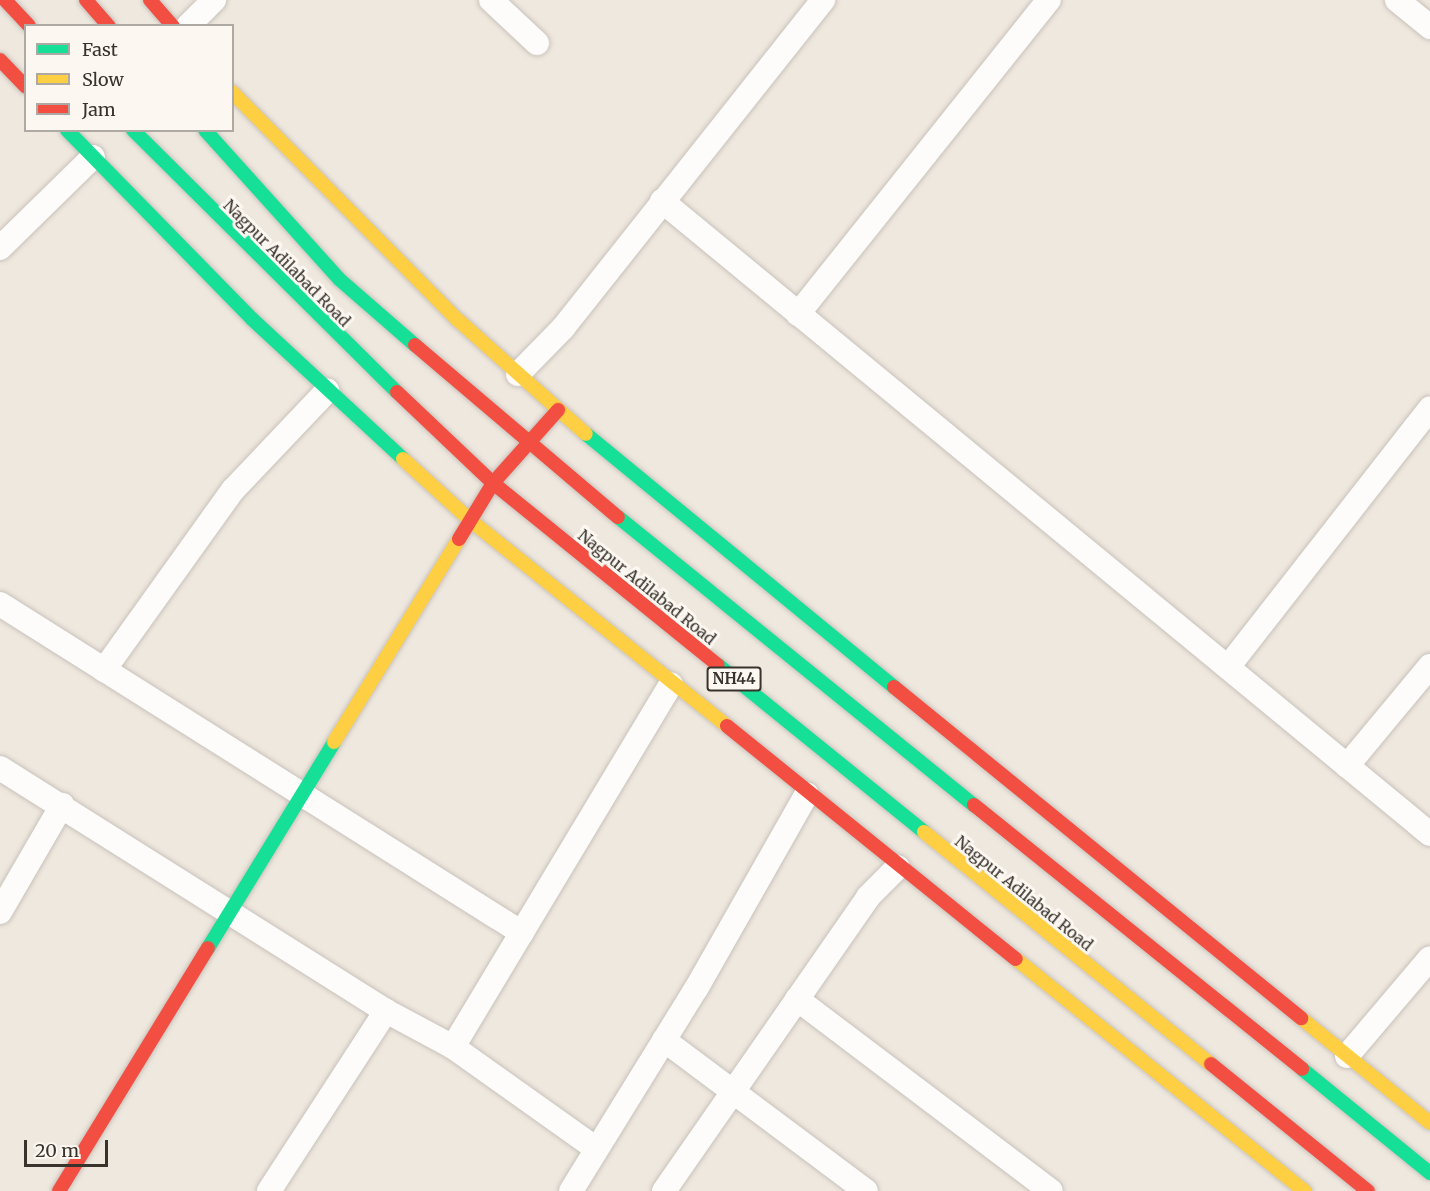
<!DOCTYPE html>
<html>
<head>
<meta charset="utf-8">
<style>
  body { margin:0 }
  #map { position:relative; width:1430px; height:1191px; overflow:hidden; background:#efe8df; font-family:Merriweather,serif }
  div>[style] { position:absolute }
  .roads { filter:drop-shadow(0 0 2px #c8c2bb) drop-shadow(0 0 2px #c8c2bb) }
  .street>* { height:24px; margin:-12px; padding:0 12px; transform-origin:12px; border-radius:12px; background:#fdfcfa }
  .fast>* { height:14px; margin:-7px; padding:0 7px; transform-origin:7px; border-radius:7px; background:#16e098 }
  .slow>* { height:14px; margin:-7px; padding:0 7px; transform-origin:7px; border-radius:7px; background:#ffcf43 }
  .jam>* { height:14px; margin:-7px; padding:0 7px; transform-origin:7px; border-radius:7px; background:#f24e42 }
  span { translate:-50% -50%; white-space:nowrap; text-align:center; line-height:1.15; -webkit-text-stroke:6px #fdf7f1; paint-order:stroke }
  .shield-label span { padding:2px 4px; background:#fdf7f1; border:2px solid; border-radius:4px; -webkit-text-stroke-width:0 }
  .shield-label { font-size:15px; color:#38332c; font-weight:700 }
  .street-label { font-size:16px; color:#38332c }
  .legend { position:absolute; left:24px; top:24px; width:210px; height:108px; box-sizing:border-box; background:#fdf7f1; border:2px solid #aea9a2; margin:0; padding:8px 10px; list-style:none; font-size:18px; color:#38332c }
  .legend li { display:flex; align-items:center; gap:12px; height:30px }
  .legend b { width:30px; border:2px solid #aea9a2 }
  .scale { position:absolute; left:24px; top:1140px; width:84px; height:27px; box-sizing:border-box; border:3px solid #38332c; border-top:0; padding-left:8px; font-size:18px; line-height:21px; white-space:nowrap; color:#38332c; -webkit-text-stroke:4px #fdf7f1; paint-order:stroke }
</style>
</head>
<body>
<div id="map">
  <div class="roads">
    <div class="street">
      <div style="left:491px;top:0;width:63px;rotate:43.1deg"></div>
      <div style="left:1397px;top:0;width:43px;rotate:39.3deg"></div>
      <div style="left:188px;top:26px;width:37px;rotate:-45deg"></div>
      <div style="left:662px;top:201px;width:995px;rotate:39.5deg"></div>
      <div style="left:0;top:248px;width:130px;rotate:-44.4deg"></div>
      <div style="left:798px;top:314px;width:402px;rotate:-51.4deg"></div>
      <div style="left:518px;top:374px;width:64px;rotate:-45.6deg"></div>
      <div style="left:563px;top:328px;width:419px;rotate:-51.6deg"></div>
      <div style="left:0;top:604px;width:617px;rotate:32.22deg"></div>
      <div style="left:1228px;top:667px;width:328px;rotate:-52deg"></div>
      <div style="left:104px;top:670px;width:221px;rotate:-54.4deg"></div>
      <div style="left:233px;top:490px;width:137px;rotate:-46.5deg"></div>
      <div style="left:1347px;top:766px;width:130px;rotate:-50.3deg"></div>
      <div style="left:0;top:768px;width:456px;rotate:32.2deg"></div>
      <div style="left:386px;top:1011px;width:76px;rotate:28.2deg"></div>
      <div style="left:453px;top:1047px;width:174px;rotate:35.4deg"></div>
      <div style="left:0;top:912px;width:124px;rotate:-59.9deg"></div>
      <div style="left:797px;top:999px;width:318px;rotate:37.1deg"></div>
      <div style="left:664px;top:1040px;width:252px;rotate:36.8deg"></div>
      <div style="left:453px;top:1047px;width:423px;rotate:-59deg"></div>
      <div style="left:1347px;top:1056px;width:128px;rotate:-49.7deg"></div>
      <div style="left:269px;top:1191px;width:215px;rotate:-57deg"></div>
      <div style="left:571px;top:1191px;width:238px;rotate:-58.3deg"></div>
      <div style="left:696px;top:989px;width:224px;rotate:-60.4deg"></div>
      <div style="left:664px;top:1191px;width:358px;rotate:-55.2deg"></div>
      <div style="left:868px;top:897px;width:42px;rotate:-45deg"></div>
    </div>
    <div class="fast">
      <div style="left:67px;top:130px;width:264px;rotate:45.6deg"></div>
      <div style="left:252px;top:319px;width:206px;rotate:42.8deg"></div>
      <div style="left:133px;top:130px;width:372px;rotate:44.8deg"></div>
      <div style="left:205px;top:130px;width:200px;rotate:48deg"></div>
      <div style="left:339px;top:279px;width:101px;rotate:41deg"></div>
      <div style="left:586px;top:434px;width:399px;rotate:39.4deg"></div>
      <div style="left:618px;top:517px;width:458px;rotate:39deg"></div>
      <div style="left:718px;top:665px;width:265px;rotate:39deg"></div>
      <div style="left:208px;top:948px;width:241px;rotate:-58.5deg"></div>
      <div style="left:1302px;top:1069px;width:165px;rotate:39.1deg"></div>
    </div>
    <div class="slow">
      <div style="left:232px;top:92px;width:321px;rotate:45.3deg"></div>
      <div style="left:458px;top:320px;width:171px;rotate:41.7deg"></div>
      <div style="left:403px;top:459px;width:91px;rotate:42.3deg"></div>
      <div style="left:470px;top:520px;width:329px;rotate:38.7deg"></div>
      <div style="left:334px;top:742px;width:238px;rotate:-58.4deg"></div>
      <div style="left:924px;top:832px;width:369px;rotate:39deg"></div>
      <div style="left:1016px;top:959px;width:371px;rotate:38.8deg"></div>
      <div style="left:1301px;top:1018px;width:166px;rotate:39.1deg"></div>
    </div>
    <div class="jam">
      <div style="left:5px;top:0;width:35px;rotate:47deg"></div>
      <div style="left:86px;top:0;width:35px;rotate:49deg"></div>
      <div style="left:150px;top:0;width:35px;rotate:49deg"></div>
      <div style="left:0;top:60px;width:37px;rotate:46deg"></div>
      <div style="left:415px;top:345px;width:266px;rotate:40.3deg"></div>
      <div style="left:397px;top:392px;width:132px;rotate:43.5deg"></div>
      <div style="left:493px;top:483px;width:289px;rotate:39deg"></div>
      <div style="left:459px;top:539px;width:66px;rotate:-58.7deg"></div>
      <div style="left:493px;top:483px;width:98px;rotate:-48.3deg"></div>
      <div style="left:894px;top:687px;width:525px;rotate:39.12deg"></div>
      <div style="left:727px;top:726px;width:371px;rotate:38.9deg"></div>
      <div style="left:974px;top:805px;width:421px;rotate:38.8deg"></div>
      <div style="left:1211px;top:1064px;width:202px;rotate:39deg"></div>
      <div style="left:59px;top:1191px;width:285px;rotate:-58.5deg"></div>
    </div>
  </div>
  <div class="shield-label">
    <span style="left:734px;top:679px">NH44</span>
  </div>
  <div class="street-label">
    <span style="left:287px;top:263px;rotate:45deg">Nagpur Adilabad Road</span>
    <span style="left:647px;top:587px;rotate:39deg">Nagpur Adilabad Road</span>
    <span style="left:1024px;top:893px;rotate:39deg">Nagpur Adilabad Road</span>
  </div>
  <ul class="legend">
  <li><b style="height:8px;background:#16e098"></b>Fast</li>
  <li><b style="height:8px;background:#ffcf43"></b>Slow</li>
  <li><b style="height:8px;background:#f24e42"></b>Jam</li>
  </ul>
  <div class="scale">20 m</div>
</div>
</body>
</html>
